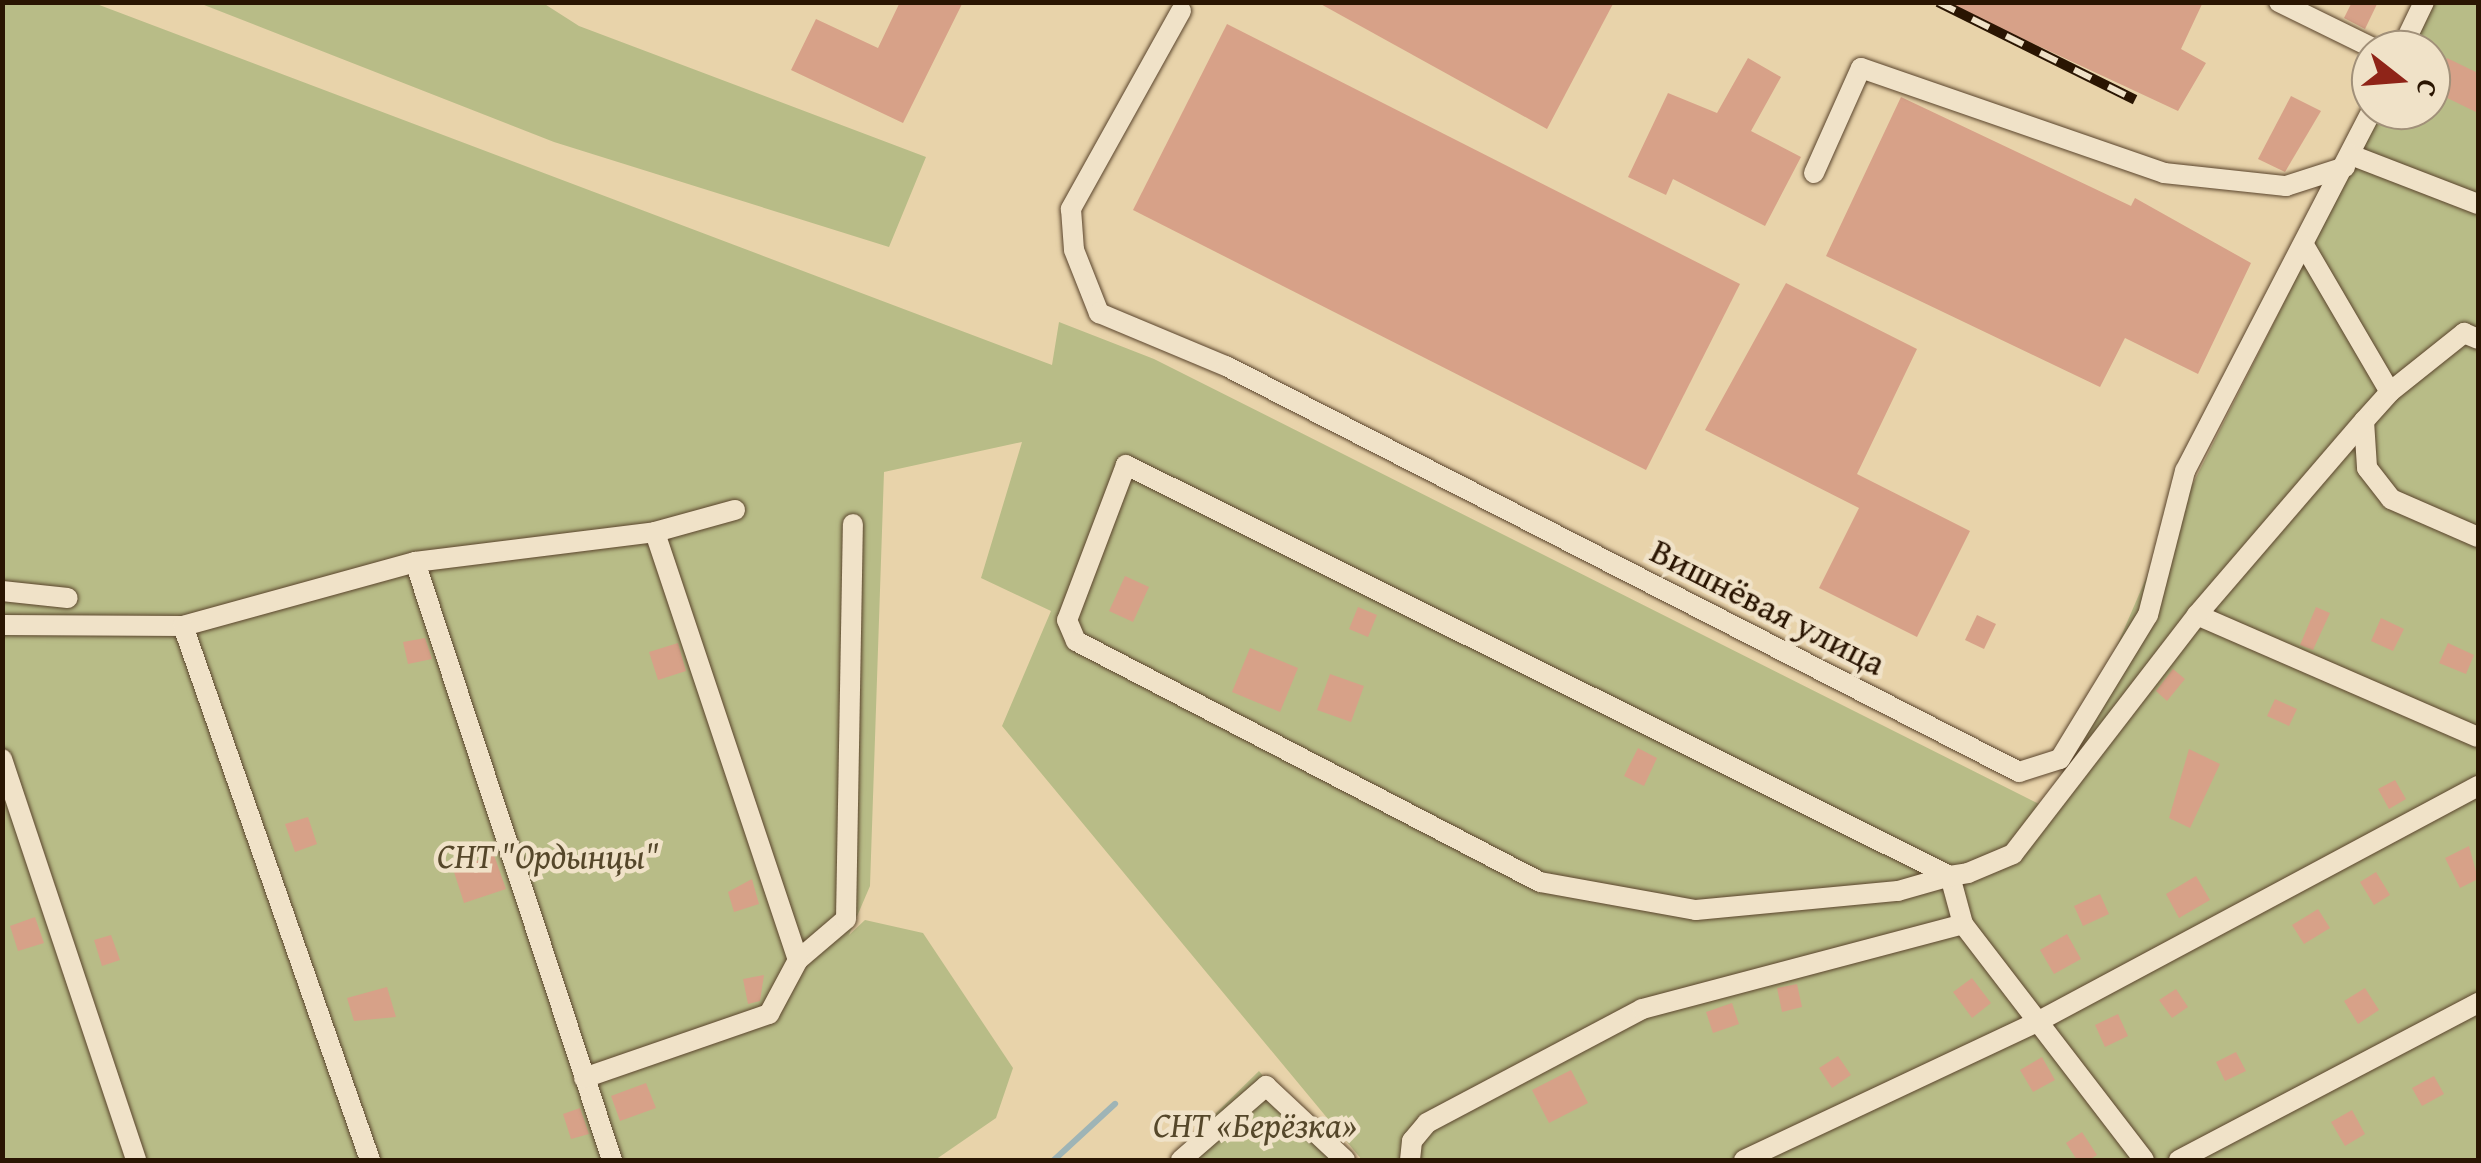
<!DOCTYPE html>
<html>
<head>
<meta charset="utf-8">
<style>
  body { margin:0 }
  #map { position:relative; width:2481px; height:1163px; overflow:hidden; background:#e8d3aa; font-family:"Gentium Book Plus",serif }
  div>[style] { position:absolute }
  .green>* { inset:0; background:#b8bc87 }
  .stream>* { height:6px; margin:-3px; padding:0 3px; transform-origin:3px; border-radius:3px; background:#9eb4b6 }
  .building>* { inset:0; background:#d7a188 }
  .roads { filter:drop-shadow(0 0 2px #5a442c) drop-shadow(0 0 2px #5a442c) }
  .minor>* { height:20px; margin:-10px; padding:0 10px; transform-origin:10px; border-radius:10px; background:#f0e2c8 }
  .rail>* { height:10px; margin-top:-5px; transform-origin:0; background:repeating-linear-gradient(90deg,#f0e2c8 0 19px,#2a1502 0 38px); box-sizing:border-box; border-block:2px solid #2a1502 }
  span { translate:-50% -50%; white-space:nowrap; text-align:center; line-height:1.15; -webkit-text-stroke:9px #f0e2c8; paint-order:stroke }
  .street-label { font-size:35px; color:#2a1502 }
  .park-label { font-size:35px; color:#55472a; font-style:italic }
  .frame { position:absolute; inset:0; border:5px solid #2a1502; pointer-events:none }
  .north { position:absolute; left:2351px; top:30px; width:100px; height:100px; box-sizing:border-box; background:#f0e2c8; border:2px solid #a19079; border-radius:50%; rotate:107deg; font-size:28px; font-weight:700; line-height:40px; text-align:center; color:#2a1502 }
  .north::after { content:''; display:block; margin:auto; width:35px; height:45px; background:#8f2418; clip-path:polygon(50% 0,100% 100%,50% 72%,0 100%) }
</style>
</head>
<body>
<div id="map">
  <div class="green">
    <div style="clip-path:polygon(2px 3px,94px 3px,1052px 365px,1059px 322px,1154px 359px,2047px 808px,2150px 569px,2381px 110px,2431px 110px,2431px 50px,2411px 50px,2435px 3px,2478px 3px,2478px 1160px,1362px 1160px,1002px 726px,1051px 611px,981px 578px,1022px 442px,884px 472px,870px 886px,849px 935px,865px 920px,923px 933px,1013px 1068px,996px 1118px,935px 1160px,3px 1160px)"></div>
    <div style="clip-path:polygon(199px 3px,543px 3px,579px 26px,926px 157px,889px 247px,554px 142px)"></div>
    <div style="clip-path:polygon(1259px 1071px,1334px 1160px,1168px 1160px)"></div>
  </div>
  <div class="stream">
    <div style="left:1054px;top:1160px;width:83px;rotate:-42.6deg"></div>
  </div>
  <div class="building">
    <div style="clip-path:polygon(900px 2px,963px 2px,903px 123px,791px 70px,816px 19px,878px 48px)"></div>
    <div style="clip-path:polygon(1317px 2px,1614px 2px,1547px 129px)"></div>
    <div style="clip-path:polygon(1944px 2px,2203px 2px,2181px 49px,2206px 63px,2178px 111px)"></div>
    <div style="clip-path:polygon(2352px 2px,2378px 2px,2365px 29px,2344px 18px)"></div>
    <div style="clip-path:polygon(1227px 24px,1740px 284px,1646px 470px,1133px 210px)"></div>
    <div style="clip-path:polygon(1748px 58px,1781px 77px,1751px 131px,1801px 157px,1765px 226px,1673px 179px,1666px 195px,1628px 177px,1668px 93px,1717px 113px)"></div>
    <div style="clip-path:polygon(2447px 58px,2478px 73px,2478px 113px,2431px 90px)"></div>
    <div style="clip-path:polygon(2291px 96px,2321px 111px,2285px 172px,2258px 159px)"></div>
    <div style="clip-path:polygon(1901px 97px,2131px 206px,2135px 198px,2251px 263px,2198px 374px,2125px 338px,2100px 387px,1826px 256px)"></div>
    <div style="clip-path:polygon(1786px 283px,1917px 349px,1857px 474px,1970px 531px,1917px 637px,1819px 588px,1859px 508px,1705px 430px)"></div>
    <div style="clip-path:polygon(1125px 576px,1149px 587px,1133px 622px,1109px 611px)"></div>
    <div style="clip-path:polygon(1358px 607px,1377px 615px,1368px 637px,1349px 629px)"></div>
    <div style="clip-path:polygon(2316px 607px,2330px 613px,2313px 650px,2300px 645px)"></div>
    <div style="clip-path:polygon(1977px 615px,1996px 624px,1984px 649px,1965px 640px)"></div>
    <div style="clip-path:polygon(2381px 618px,2404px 629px,2393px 651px,2371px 641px)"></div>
    <div style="clip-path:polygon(425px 638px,432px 659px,408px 664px,403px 642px)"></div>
    <div style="clip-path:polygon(678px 643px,686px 671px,658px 680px,649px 652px)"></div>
    <div style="clip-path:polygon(2448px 643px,2474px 655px,2466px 674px,2439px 663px)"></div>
    <div style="clip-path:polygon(1250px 648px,1298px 668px,1280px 712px,1232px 692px)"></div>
    <div style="clip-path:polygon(2173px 669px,2185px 679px,2167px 701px,2156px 691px)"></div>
    <div style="clip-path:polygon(1330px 674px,1364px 686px,1351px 722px,1317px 710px)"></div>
    <div style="clip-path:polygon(2275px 699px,2297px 709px,2289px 726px,2267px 716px)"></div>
    <div style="clip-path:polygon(1638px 748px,1657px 758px,1644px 786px,1624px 776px)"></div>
    <div style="clip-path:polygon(2189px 749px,2220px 764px,2190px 828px,2169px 818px)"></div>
    <div style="clip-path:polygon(2395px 780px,2406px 799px,2389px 809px,2378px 789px)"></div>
    <div style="clip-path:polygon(308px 817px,317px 844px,295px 852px,285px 824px)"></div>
    <div style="clip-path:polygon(2469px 846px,2478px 879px,2460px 888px,2445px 858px)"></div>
    <div style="clip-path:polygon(494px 855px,506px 889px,464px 903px,453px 869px)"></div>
    <div style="clip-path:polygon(2376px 872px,2390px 895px,2374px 905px,2360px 882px)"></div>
    <div style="clip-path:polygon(2196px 876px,2210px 900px,2179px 918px,2166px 894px)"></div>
    <div style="clip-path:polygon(752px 879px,759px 904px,734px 912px,728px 892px)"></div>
    <div style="clip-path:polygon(2100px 894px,2109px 914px,2083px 926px,2074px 906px)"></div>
    <div style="clip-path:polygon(2318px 909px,2330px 928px,2304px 944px,2292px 925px)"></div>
    <div style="clip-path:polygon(35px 917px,44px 943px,18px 951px,10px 926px)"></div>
    <div style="clip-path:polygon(2067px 934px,2081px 959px,2054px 974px,2040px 950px)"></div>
    <div style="clip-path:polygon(111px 935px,120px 960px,102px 966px,94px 940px)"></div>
    <div style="clip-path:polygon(764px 975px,760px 1001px,748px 1004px,743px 979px)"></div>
    <div style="clip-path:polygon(1972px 978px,1991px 1003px,1972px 1018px,1953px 992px)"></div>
    <div style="clip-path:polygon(1797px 984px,1802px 1007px,1782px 1012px,1777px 988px)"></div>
    <div style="clip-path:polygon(387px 987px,396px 1017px,354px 1021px,347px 998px)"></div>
    <div style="clip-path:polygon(2365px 988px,2379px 1010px,2358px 1024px,2344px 1001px)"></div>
    <div style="clip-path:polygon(2176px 989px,2188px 1007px,2172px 1018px,2159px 1000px)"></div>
    <div style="clip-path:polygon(1732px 1003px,1739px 1024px,1713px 1033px,1706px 1012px)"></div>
    <div style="clip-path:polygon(2118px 1014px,2128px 1036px,2105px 1047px,2095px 1025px)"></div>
    <div style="clip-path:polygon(2236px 1052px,2246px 1071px,2225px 1081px,2216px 1062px)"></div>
    <div style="clip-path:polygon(1838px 1056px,1851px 1075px,1832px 1088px,1819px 1068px)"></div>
    <div style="clip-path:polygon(2042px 1057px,2055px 1080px,2033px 1092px,2020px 1070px)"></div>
    <div style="clip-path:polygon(1571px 1070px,1588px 1103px,1549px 1123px,1532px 1090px)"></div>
    <div style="clip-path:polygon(2434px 1076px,2444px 1094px,2422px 1106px,2412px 1088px)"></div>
    <div style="clip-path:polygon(646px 1083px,656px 1108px,620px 1121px,611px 1096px)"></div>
    <div style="clip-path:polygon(580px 1108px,589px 1134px,571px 1139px,563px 1114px)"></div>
    <div style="clip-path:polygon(2352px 1110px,2365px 1134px,2345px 1146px,2331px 1122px)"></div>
    <div style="clip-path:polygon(2082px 1132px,2097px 1155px,2089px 1160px,2077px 1160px,2066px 1143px)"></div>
  </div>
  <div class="roads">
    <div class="minor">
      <div style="left:2279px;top:2px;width:109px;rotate:26.1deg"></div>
      <div style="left:1181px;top:11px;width:227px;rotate:119.1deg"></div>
      <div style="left:1071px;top:209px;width:41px;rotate:85.8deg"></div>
      <div style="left:1074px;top:250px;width:68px;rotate:68.4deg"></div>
      <div style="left:1099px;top:313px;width:138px;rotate:22.7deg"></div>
      <div style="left:1226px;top:366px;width:891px;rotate:27.11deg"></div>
      <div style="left:2019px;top:772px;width:43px;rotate:-17.6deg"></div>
      <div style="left:2060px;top:759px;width:169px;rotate:-58.6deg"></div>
      <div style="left:2148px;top:615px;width:149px;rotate:-75.6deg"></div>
      <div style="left:2185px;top:471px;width:407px;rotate:-62.6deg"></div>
      <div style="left:2401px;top:50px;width:53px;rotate:-64.4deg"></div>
      <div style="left:2351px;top:155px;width:136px;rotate:21.1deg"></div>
      <div style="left:1814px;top:173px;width:115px;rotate:-65.9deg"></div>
      <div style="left:1861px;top:68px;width:321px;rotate:19.1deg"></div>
      <div style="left:2164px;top:173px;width:123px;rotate:6.1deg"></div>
      <div style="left:2286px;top:186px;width:62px;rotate:-17.9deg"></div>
      <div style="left:2304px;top:245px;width:170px;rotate:59.7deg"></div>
      <div style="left:2390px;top:392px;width:39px;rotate:132deg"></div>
      <div style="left:2364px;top:421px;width:47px;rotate:86.3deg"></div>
      <div style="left:2367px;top:468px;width:39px;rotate:52deg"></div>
      <div style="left:2391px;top:499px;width:95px;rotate:23.6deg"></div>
      <div style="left:2390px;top:392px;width:95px;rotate:-38.6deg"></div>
      <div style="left:2464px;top:333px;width:15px;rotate:23deg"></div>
      <div style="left:415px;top:562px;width:630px;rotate:71.77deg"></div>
      <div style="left:2px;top:591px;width:66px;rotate:6.1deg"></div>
      <div style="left:2197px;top:615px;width:306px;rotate:23.5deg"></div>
      <div style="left:2px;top:625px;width:181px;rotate:0.3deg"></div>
      <div style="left:183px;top:626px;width:241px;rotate:-15.4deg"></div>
      <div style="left:415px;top:562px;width:242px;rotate:-7.1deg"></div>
      <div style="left:655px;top:532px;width:83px;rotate:-15.4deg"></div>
      <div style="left:183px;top:626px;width:566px;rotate:70.7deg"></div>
      <div style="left:2px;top:759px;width:423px;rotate:71.5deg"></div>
      <div style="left:1963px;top:924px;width:50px;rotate:-105.2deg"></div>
      <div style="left:1950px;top:876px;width:921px;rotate:-153.49deg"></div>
      <div style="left:1126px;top:465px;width:166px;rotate:110.8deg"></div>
      <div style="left:1067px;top:620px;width:23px;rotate:67deg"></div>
      <div style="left:1076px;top:641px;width:523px;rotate:27.45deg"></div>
      <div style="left:1540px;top:882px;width:158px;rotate:10.2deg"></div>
      <div style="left:1696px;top:910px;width:203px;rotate:-5.4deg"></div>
      <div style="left:1898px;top:891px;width:54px;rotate:-16.1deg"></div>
      <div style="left:1950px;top:876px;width:18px;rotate:-9deg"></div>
      <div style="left:1968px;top:873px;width:49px;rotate:-22.9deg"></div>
      <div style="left:2013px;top:854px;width:302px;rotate:-52.4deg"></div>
      <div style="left:2197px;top:615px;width:256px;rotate:-49.3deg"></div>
      <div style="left:798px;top:960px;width:63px;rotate:-40.5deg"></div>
      <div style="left:846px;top:919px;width:395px;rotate:-89deg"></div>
      <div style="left:584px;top:1078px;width:196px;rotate:-19.1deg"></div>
      <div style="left:769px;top:1014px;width:61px;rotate:-61.8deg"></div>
      <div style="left:798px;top:960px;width:451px;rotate:-108.5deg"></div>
      <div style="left:1181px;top:1160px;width:113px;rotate:-41deg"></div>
      <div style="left:1266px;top:1086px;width:108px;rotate:43.1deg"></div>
      <div style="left:1410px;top:1160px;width:19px;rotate:-84deg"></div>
      <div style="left:1412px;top:1141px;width:23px;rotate:-50deg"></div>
      <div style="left:1427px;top:1123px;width:243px;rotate:-27.9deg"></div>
      <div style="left:1642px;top:1009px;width:332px;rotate:-14.8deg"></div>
      <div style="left:1963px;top:924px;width:297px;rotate:52.5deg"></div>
      <div style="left:1744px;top:1160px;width:324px;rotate:-25.2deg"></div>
      <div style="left:2037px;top:1022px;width:500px;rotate:-28.15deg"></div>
      <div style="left:2179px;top:1160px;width:338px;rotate:-27.7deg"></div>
    </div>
  </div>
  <div class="rail">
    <div style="left:1938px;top:2px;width:220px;rotate:26.4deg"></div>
  </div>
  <div class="street-label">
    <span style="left:1768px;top:607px;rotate:27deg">Вишнёвая улица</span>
  </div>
  <div class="park-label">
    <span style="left:548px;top:856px">СНТ "Ордынцы"</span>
    <span style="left:1255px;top:1125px">СНТ «Берёзка»</span>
  </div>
  <div class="frame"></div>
  <div class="north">С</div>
</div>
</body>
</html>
